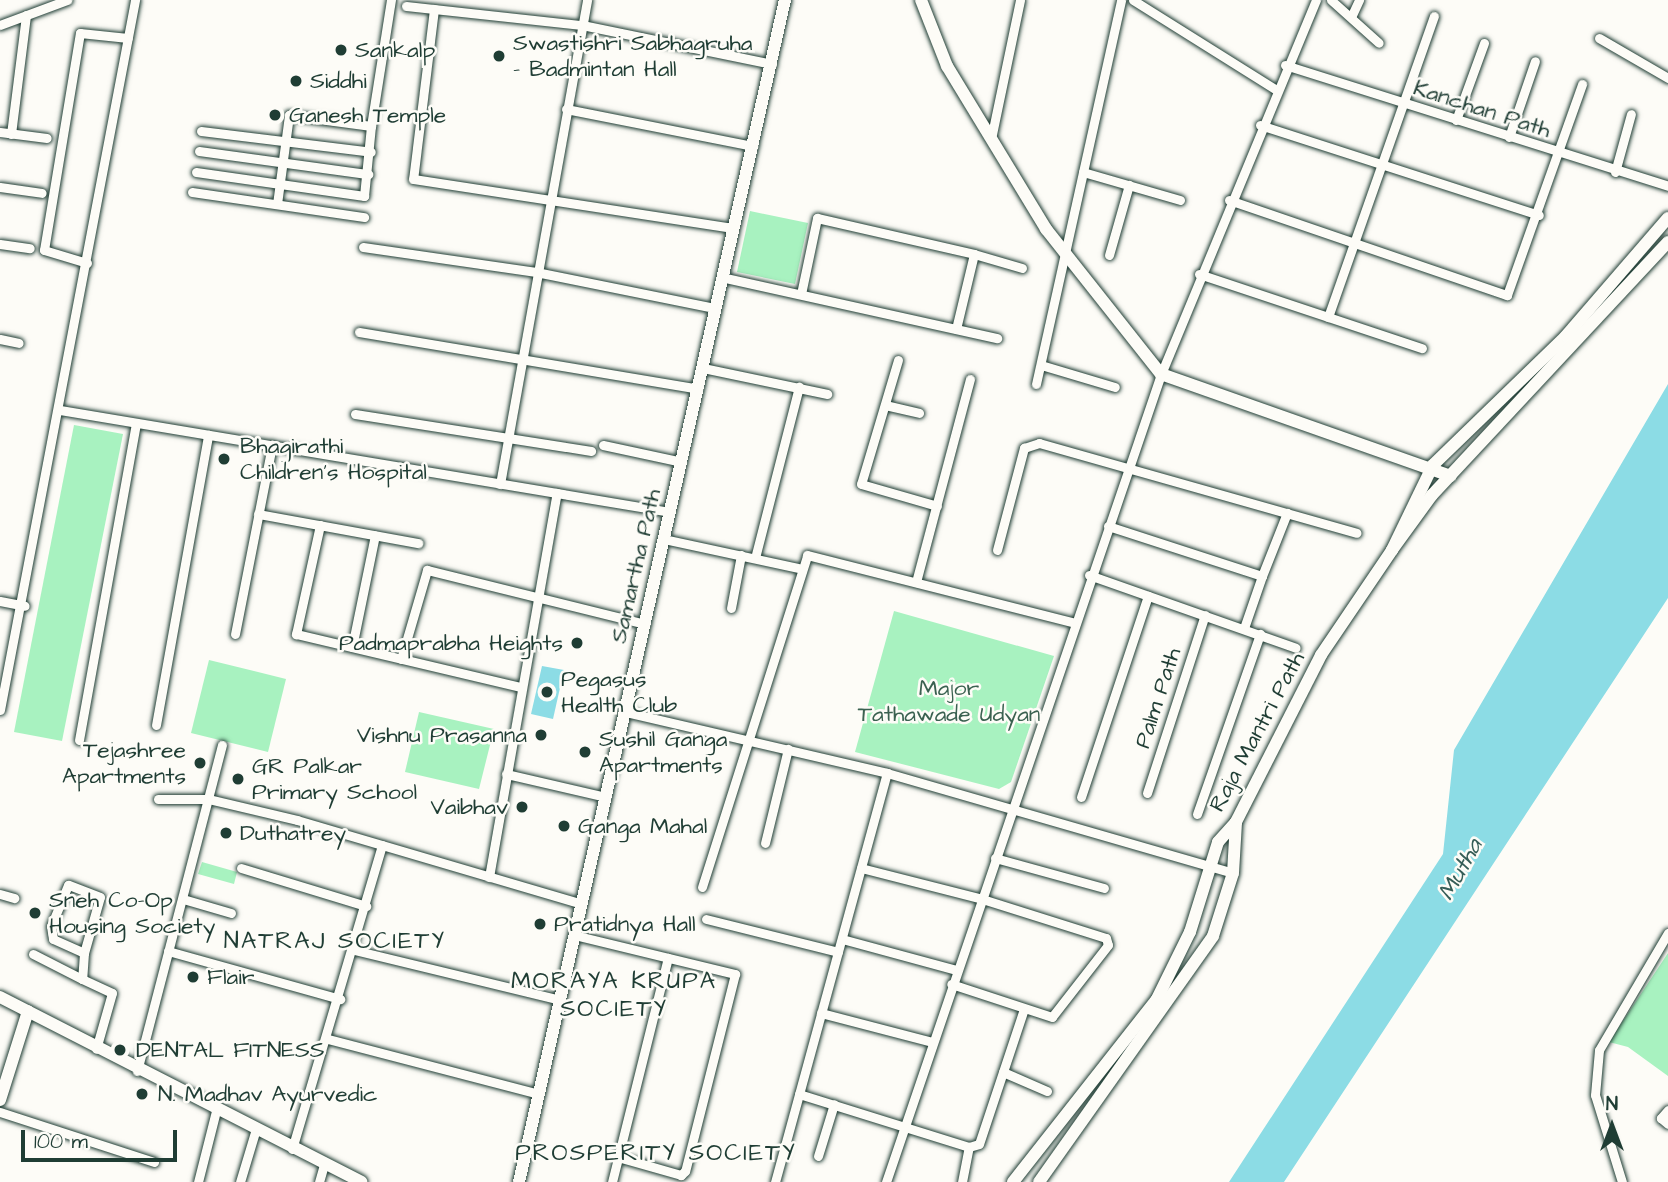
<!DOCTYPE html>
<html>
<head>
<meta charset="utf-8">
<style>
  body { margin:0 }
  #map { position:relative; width:1668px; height:1182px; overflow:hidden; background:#fdfcf7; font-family:"Architects Daughter",sans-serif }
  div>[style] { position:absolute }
  .green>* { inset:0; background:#a8f2c0 }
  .water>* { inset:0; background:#8cdce5 }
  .roads { filter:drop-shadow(0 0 2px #1f3d34) drop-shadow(0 0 2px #1f3d34) }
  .street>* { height:9px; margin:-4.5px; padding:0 4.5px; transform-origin:4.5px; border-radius:4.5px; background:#fdfcf7 }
  .secondary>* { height:12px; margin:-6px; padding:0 6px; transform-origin:6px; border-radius:6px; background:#fdfcf7 }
  .dots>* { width:19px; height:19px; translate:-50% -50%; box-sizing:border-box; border:4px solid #fdfcf7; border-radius:50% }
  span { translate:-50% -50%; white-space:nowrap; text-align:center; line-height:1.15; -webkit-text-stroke:5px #fdfcf7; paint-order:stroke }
  .poi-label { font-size:23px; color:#1f3d34 }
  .left { translate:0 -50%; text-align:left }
  .right { translate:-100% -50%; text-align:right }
  .street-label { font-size:23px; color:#1f3d34 }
  .park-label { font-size:23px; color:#3a6150 }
  .water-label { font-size:24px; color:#355d57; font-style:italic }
  .neighbourhood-label { font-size:24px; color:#1f3d34; letter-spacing:2px }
  .north { position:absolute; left:1577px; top:1091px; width:70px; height:70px; -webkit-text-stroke:5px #fdfcf7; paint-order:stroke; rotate:0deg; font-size:19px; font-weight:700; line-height:28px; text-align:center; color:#1f3d34 }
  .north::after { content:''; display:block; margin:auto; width:24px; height:32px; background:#1f3d34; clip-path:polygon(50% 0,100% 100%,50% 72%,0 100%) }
  .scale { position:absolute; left:21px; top:1130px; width:156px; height:32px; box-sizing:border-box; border:4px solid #1f3d34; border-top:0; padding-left:9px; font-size:21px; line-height:24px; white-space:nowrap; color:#1f3d34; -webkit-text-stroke:5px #fdfcf7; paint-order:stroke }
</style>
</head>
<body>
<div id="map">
  <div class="green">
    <div style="clip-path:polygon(750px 211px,808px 223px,795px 284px,737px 272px)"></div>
    <div style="clip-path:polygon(74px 425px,123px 434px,62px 741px,14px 732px)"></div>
    <div style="clip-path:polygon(894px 611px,1054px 656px,1011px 782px,999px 789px,855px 752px)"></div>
    <div style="clip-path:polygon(209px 660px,286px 679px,268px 752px,191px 733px)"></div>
    <div style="clip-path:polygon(419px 712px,494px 729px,479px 789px,405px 772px)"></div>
    <div style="clip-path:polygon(202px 862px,237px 872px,234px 884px,198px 874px)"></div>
    <div style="clip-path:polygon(1668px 953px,1668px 1076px,1628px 1047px,1609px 1042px)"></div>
  </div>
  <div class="water">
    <div style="clip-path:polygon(1668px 384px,1668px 598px,1284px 1182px,1229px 1182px,1443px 854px,1454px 750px)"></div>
    <div style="clip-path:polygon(542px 666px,564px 670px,553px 719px,531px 714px)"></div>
  </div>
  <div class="roads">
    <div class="street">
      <div style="left:1133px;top:0;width:168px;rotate:32.1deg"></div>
      <div style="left:1331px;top:0;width:64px;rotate:41.9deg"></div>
      <div style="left:406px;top:6px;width:177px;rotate:6.2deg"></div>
      <div style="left:582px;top:25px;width:194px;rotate:11.6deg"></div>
      <div style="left:434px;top:9px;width:171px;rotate:97deg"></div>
      <div style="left:413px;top:179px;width:324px;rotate:8.7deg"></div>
      <div style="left:1352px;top:15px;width:17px;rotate:-65deg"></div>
      <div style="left:0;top:25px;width:72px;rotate:-20.5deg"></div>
      <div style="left:1599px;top:38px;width:80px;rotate:30.1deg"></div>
      <div style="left:1285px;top:65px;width:402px;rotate:17.5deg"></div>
      <div style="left:566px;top:109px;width:191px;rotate:11.2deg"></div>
      <div style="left:1456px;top:120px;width:82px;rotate:-70deg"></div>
      <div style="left:1260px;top:125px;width:293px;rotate:17.9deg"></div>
      <div style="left:201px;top:131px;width:171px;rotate:7deg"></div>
      <div style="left:0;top:132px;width:47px;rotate:7.3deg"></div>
      <div style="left:11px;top:134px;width:120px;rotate:-82.8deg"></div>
      <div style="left:1509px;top:137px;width:80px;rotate:-71.1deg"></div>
      <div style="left:991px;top:139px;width:142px;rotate:-78.2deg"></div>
      <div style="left:199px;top:151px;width:171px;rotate:7.8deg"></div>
      <div style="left:196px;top:172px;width:170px;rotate:8.1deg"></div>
      <div style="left:364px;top:196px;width:70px;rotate:-84.3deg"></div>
      <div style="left:1083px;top:172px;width:101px;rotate:16.1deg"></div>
      <div style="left:1615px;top:172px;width:60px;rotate:-74.6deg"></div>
      <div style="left:0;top:187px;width:42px;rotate:8.1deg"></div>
      <div style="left:192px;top:192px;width:174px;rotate:8.3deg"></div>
      <div style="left:1229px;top:200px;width:294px;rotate:18.9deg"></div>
      <div style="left:1507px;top:295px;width:224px;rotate:-70.4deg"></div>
      <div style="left:277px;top:204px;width:90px;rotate:-82.3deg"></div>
      <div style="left:289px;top:115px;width:83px;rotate:7.6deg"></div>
      <div style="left:371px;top:126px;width:128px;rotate:-81deg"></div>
      <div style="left:0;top:244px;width:30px;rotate:8deg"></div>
      <div style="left:363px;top:247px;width:175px;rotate:8.2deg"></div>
      <div style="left:536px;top:272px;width:182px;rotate:11.4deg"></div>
      <div style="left:974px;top:254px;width:50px;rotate:16.3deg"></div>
      <div style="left:1109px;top:255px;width:73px;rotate:-74.1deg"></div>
      <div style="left:87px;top:263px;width:45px;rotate:-163.2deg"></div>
      <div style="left:44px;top:250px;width:220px;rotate:-80.6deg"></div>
      <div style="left:80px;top:33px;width:48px;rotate:5.9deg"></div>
      <div style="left:1199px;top:274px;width:235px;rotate:18.4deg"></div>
      <div style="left:721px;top:277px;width:283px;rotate:12.5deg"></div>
      <div style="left:801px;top:294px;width:78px;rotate:-78.1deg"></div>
      <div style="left:817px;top:218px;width:161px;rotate:12.9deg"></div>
      <div style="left:974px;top:254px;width:77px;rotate:103.5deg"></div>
      <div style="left:1328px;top:317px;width:319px;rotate:-70.6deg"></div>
      <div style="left:359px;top:332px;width:344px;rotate:9.5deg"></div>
      <div style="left:0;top:339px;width:19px;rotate:12deg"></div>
      <div style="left:898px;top:360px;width:129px;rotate:106.6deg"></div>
      <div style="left:861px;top:484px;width:79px;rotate:16.1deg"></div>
      <div style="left:1041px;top:365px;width:77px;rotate:16.6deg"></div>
      <div style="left:703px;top:368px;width:127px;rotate:11.8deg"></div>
      <div style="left:1036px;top:384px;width:393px;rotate:-77.5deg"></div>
      <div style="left:885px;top:405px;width:35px;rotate:13deg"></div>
      <div style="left:60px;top:410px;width:618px;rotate:9.49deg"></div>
      <div style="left:355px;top:414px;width:239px;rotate:8.9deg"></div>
      <div style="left:603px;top:445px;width:81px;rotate:12.1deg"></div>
      <div style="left:500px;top:484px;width:492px;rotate:-79.8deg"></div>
      <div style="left:258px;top:514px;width:163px;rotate:10.3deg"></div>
      <div style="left:320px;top:525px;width:112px;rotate:102.4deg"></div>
      <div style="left:296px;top:634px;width:231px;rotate:13.3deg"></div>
      <div style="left:1108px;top:526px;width:162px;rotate:18deg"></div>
      <div style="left:1262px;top:576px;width:55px;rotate:109.1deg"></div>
      <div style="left:664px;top:539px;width:137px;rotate:12.2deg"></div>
      <div style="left:997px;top:550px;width:106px;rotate:-75.2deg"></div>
      <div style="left:1024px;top:448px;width:16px;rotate:-18deg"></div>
      <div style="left:1039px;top:443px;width:330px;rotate:15.8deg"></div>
      <div style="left:755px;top:558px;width:177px;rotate:-75.6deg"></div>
      <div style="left:1089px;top:575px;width:219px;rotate:19.4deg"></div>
      <div style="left:1262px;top:576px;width:68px;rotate:-68.4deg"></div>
      <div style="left:916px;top:582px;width:210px;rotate:-75.1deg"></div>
      <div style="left:0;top:601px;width:25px;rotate:11deg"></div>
      <div style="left:731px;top:608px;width:54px;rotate:-79.3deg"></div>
      <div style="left:235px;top:634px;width:193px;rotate:-78.9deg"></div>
      <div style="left:352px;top:647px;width:114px;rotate:-78.4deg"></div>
      <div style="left:401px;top:659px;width:93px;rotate:-73.7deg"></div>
      <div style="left:427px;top:570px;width:225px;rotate:13.9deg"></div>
      <div style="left:0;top:710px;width:723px;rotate:-79.23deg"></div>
      <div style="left:625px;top:712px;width:269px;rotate:13.1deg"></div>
      <div style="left:887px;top:773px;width:360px;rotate:16.1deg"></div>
      <div style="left:156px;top:725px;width:295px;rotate:-79.8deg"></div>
      <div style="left:79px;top:740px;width:322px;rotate:-79.8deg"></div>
      <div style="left:506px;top:774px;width:103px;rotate:13deg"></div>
      <div style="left:1147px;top:793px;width:187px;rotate:-72deg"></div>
      <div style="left:1081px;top:797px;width:212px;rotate:-71.6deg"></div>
      <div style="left:158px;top:799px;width:50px"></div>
      <div style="left:208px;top:799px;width:91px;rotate:13.3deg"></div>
      <div style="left:297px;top:820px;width:297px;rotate:16.4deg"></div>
      <div style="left:1197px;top:814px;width:191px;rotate:-70.7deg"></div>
      <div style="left:765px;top:843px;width:97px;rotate:-76.3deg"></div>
      <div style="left:995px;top:858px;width:113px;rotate:15.4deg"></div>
      <div style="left:241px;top:868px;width:131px;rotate:16.9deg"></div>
      <div style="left:861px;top:868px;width:122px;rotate:14.3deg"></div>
      <div style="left:979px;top:898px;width:133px;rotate:17.5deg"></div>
      <div style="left:1106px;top:938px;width:7px;rotate:74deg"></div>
      <div style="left:1108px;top:945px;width:91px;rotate:127.9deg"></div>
      <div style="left:1052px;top:1017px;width:106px;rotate:-161.9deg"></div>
      <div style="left:489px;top:877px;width:390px;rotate:-80deg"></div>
      <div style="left:702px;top:887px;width:348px;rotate:-72.4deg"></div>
      <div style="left:807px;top:555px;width:273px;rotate:14.2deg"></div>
      <div style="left:0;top:894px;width:15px;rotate:16deg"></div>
      <div style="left:183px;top:899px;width:50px;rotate:16.3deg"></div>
      <div style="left:706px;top:919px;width:136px;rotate:14deg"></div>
      <div style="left:574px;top:935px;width:166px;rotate:13.6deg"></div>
      <div style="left:735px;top:974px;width:203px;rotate:104.2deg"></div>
      <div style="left:685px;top:1171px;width:6px;rotate:135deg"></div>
      <div style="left:681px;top:1175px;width:66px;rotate:-164.1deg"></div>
      <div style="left:842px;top:939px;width:118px;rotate:15.2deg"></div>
      <div style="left:354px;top:950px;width:212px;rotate:13.6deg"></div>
      <div style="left:168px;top:951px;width:179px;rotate:15.6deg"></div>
      <div style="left:84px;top:953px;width:58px;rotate:-74.1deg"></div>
      <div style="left:100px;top:897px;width:34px;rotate:-159deg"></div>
      <div style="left:68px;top:885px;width:44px;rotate:112.5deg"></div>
      <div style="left:51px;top:926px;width:13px;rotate:81deg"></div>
      <div style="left:53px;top:939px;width:34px;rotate:24deg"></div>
      <div style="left:84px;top:953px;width:26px;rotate:94deg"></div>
      <div style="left:82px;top:979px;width:33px;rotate:25deg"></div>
      <div style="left:112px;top:993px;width:58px;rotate:105.9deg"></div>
      <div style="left:33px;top:954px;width:55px;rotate:27deg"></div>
      <div style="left:821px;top:1013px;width:115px;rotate:14.6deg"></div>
      <div style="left:328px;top:1039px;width:218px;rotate:14.6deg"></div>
      <div style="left:137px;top:1071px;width:337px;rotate:-75.4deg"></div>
      <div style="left:1003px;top:1072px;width:48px;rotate:23.4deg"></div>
      <div style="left:799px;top:1094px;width:178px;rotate:17.3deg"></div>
      <div style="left:969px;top:1147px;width:10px;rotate:-17deg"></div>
      <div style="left:979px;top:1144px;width:139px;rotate:-71.6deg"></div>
      <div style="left:1668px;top:1110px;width:11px;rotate:131deg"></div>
      <div style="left:1661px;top:1118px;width:9px;rotate:41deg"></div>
      <div style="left:0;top:1112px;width:162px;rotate:18deg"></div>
      <div style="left:292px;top:1149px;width:317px;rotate:-73.5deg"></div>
      <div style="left:818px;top:1156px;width:54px;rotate:-72.9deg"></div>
      <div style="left:198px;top:1182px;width:73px;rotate:-75.8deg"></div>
      <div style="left:240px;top:1182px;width:52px;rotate:-73.3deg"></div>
      <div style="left:319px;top:1182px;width:19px;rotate:-74deg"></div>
      <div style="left:612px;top:1182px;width:231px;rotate:-76deg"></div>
      <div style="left:775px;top:1182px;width:424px;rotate:-74.7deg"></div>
      <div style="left:886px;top:1182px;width:854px;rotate:-71.2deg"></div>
      <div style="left:1161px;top:374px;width:405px;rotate:-67.5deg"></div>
      <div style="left:962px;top:1182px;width:36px;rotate:-79deg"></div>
      <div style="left:1622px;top:1182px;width:91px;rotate:-107.2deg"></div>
      <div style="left:1595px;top:1095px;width:45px;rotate:-84.9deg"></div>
      <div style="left:1599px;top:1050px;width:136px;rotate:-59.5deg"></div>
    </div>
    <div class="secondary">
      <div style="left:921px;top:0;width:71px;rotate:68.5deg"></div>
      <div style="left:947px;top:66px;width:191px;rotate:58.7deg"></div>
      <div style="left:1046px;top:229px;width:185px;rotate:51.6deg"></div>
      <div style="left:1161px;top:374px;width:307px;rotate:19.4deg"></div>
      <div style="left:1392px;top:550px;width:94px;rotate:-64.2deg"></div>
      <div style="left:1433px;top:465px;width:185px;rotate:-44.1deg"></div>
      <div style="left:1566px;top:336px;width:156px;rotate:-49.2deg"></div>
      <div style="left:0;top:997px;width:406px;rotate:27.1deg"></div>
      <div style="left:0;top:1100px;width:93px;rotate:-72.5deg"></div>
      <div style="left:519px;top:1182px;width:1212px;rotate:-77.32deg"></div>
      <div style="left:1013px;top:1182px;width:233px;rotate:-51.8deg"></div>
      <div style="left:1157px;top:999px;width:75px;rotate:-63.8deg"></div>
      <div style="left:1190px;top:932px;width:94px;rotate:-72.7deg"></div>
      <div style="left:1218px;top:842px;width:27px;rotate:-48deg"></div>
      <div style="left:1236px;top:822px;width:187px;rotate:-63deg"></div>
      <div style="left:1321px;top:655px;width:127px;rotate:-55.9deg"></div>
      <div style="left:1392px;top:550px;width:68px;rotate:-54deg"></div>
      <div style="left:1432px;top:495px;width:346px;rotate:-47deg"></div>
      <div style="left:1039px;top:1182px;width:301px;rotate:-54.7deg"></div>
      <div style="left:1213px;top:936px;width:66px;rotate:-72.4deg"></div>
      <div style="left:1233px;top:873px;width:51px;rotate:-86.6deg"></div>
    </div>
  </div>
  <div class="dots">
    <div style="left:341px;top:50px;background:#1f3d34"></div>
    <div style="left:499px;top:56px;background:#1f3d34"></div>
    <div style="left:296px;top:81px;background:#1f3d34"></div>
    <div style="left:275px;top:115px;background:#1f3d34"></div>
    <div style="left:224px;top:459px;background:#1f3d34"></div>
    <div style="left:577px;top:643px;background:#1f3d34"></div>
    <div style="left:547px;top:692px;background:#1f3d34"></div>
    <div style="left:541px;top:735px;background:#1f3d34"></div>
    <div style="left:585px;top:752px;background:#1f3d34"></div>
    <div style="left:200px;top:763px;background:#1f3d34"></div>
    <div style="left:238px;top:779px;background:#1f3d34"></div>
    <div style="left:522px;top:807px;background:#1f3d34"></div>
    <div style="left:564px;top:826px;background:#1f3d34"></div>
    <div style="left:226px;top:833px;background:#1f3d34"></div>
    <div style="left:35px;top:913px;background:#1f3d34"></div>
    <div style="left:540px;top:924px;background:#1f3d34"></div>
    <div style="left:193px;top:977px;background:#1f3d34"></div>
    <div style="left:120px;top:1050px;background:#1f3d34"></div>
    <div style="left:142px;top:1094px;background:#1f3d34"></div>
  </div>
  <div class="poi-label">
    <span class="left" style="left:513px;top:56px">Swastishri Sabhagruha<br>- Badmintan Hall</span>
    <span class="left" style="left:355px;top:50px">Sankalp</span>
    <span class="left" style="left:310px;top:81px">Siddhi</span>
    <span class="left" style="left:289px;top:115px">Ganesh Temple</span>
    <span class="left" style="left:240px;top:459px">Bhagirathi<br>Children's Hospital</span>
    <span class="right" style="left:563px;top:643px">Padmaprabha Heights</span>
    <span class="left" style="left:561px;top:692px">Pegasus<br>Health Club</span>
    <span class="right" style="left:527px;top:735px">Vishnu Prasanna</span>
    <span class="left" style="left:599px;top:752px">Sushil Ganga<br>Apartments</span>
    <span class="right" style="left:186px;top:763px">Tejashree<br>Apartments</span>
    <span class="left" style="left:252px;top:779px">GR Palkar<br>Primary School</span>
    <span class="right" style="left:508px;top:807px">Vaibhav</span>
    <span class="left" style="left:578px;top:826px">Ganga Mahal</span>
    <span class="left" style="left:240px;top:833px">Duthatrey</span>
    <span class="left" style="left:49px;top:913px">Sneh Co-Op<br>Housing Society</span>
    <span class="left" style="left:554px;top:924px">Pratidnya Hall</span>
    <span class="left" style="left:207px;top:977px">Flair</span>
    <span class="left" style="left:136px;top:1050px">DENTAL FITNESS</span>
    <span class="left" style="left:158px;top:1094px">N. Madhav Ayurvedic</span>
  </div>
  <div class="street-label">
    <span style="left:1482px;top:109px;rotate:18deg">Kanchan Path</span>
    <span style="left:636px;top:566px;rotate:-77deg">Samartha Path</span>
    <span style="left:1158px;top:698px;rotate:-72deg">Palm Path</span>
    <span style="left:1257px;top:732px;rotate:-62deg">Raja Mantri Path</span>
  </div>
  <div class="park-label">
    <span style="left:949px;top:701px">Major<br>Tathawade Udyan</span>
  </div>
  <div class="water-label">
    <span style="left:1461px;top:870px;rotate:-61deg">Mutha</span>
  </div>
  <div class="neighbourhood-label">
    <span style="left:335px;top:942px">NATRAJ SOCIETY</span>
    <span style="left:614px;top:996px">MORAYA KRUPA<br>SOCIETY</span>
    <span style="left:656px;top:1154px">PROSPERITY SOCIETY</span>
  </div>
  <div class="north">N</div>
  <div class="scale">100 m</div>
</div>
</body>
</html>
